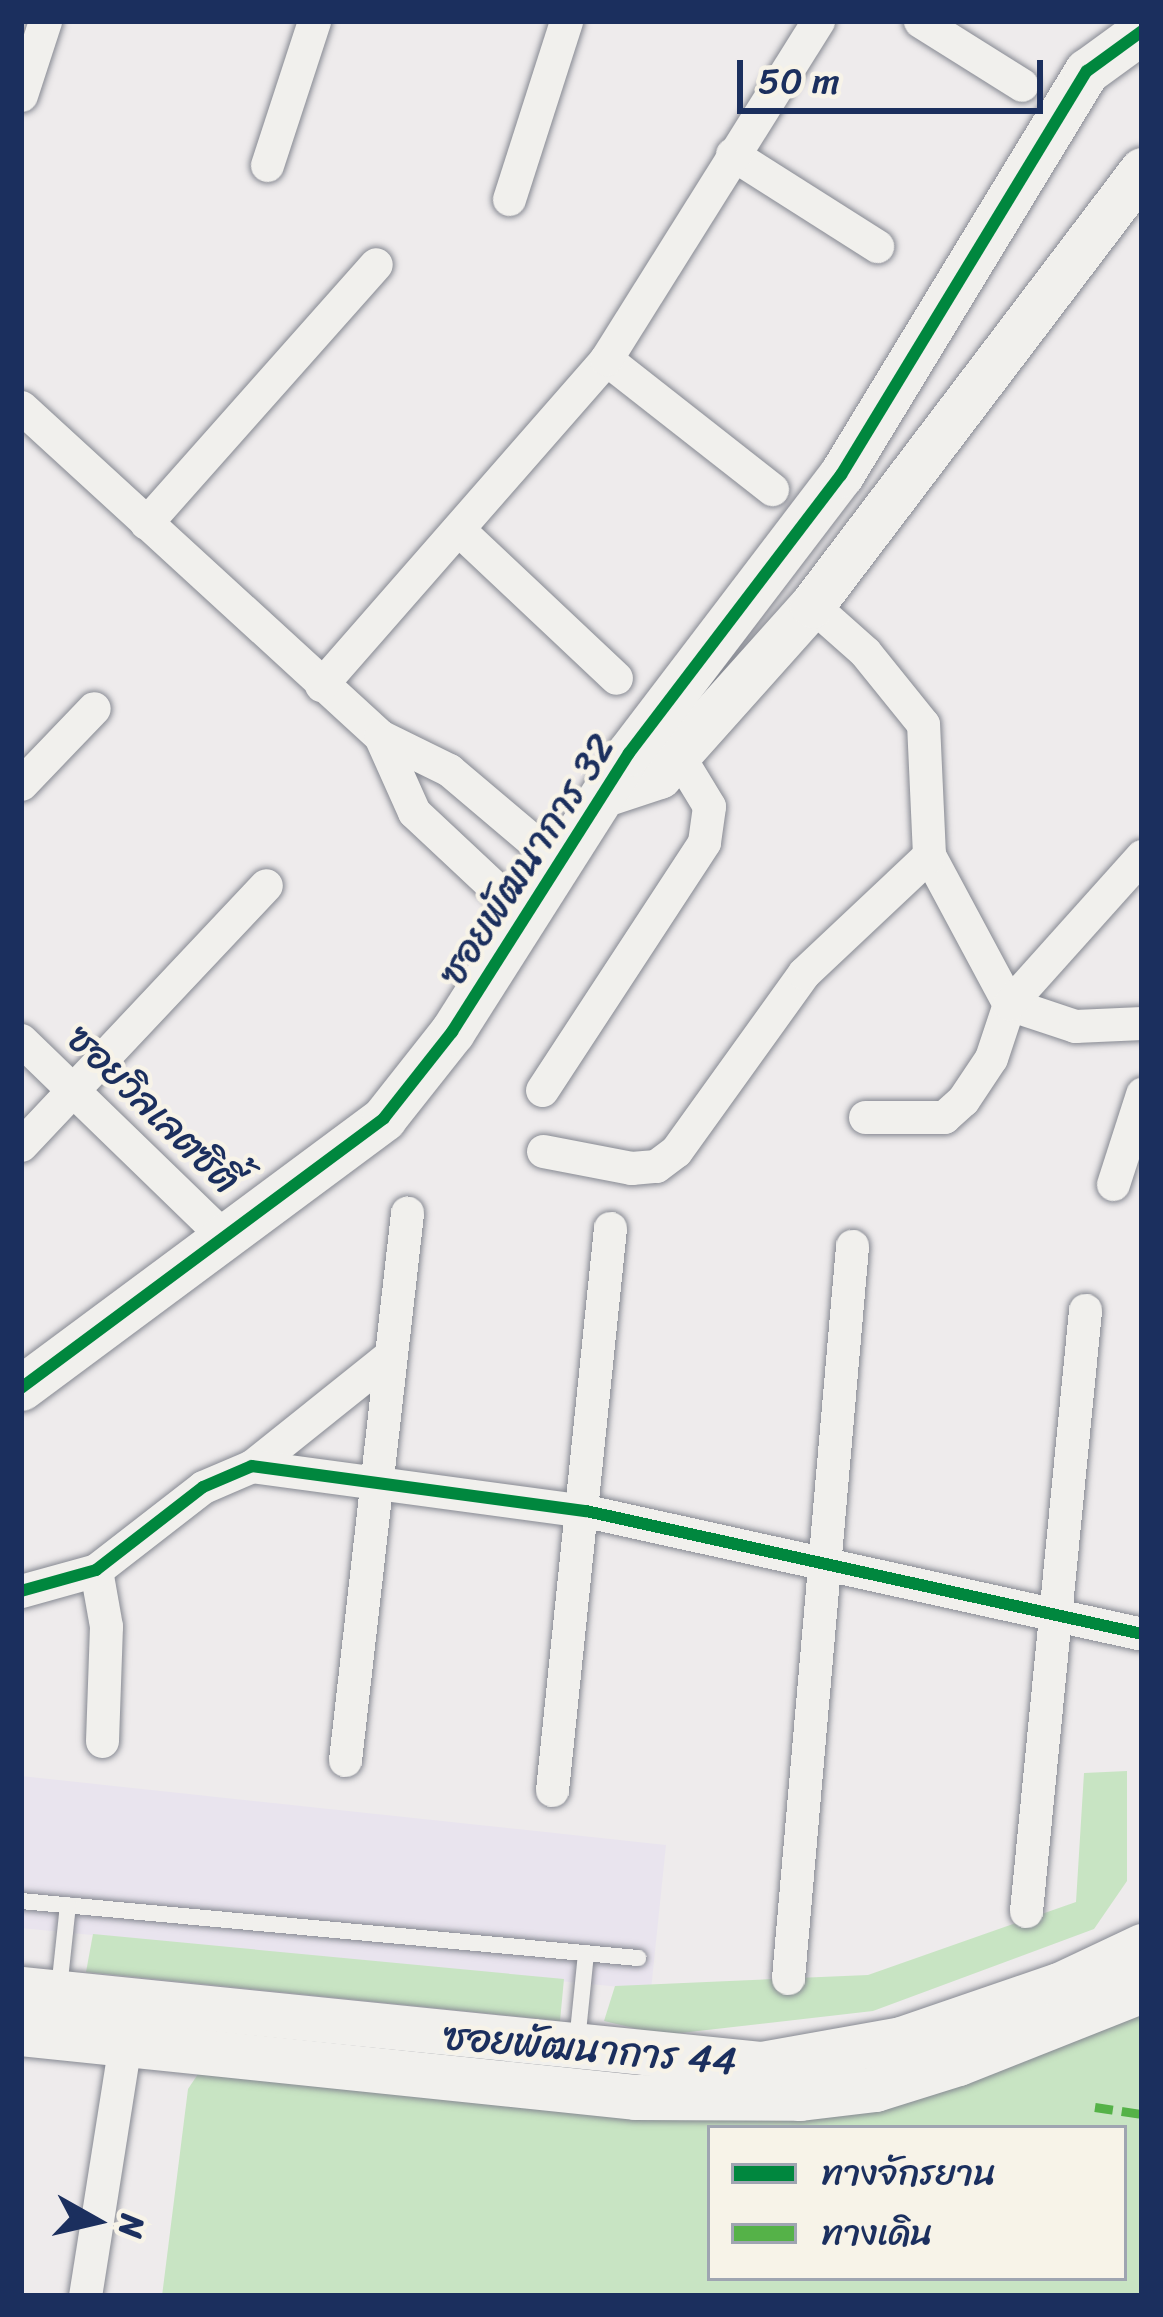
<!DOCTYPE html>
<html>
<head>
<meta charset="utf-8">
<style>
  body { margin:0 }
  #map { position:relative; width:1163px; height:2317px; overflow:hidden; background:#eeebec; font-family:Sriracha,"Playpen Sans Thai",sans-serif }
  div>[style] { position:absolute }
  .built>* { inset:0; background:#e9e4ee }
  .green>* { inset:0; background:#c8e4c3 }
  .roads { filter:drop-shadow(0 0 3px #868992) drop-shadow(0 0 3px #868992) }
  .lane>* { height:16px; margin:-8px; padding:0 8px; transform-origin:8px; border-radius:8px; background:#f1f0ed }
  .street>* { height:33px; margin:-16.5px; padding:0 16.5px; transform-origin:16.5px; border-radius:16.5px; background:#f1f0ed }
  .secondary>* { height:45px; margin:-22.5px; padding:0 22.5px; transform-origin:22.5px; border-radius:22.5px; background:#f1f0ed }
  .quiet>* { height:9px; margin-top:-4.5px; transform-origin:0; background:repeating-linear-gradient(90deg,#55b248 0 18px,transparent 0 27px) }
  .cycleway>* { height:12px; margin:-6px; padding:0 6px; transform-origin:6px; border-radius:6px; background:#00873e }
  span { translate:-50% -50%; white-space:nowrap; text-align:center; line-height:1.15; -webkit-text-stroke:9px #f7f3e8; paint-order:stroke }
  .street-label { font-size:39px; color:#1b2f5e }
  .frame { position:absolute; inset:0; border:24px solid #1b2f5e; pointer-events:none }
  .legend { position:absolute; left:707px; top:2125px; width:420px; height:156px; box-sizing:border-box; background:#f7f3e8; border:3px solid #9fa5b1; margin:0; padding:15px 21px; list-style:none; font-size:36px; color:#1b2f5e }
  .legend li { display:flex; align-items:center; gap:24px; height:60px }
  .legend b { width:60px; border:3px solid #9fa5b1 }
  .north { position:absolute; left:36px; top:2161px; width:120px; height:120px; -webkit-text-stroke:9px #f7f3e8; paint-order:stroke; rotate:98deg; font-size:33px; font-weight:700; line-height:48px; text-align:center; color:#1b2f5e }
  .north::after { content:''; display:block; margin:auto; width:42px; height:54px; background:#1b2f5e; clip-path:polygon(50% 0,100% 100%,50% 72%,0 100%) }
  .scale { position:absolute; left:737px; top:60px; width:306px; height:54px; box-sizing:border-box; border:6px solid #1b2f5e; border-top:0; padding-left:15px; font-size:36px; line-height:42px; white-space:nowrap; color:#1b2f5e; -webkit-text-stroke:9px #f7f3e8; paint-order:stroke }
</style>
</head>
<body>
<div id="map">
  <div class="built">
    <div style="clip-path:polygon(21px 1776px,666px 1845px,651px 1990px,21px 1928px)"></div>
  </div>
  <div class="green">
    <div style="clip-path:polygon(1127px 1771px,1127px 1881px,1094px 1929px,873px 2011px,663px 2035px,604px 2021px,615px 1986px,868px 1975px,1076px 1902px,1084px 1773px)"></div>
    <div style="clip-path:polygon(93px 1934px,564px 1979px,560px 2021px,86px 1972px)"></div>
    <div style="clip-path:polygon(evenodd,1142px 2007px,1142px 2296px,162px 2296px,188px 2089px,200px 2071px,807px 2114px,1142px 2007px,710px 2128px,1124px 2128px,1124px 2278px,710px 2278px,710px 2128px)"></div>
  </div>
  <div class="roads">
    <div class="lane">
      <div style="left:21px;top:1901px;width:620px;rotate:5.28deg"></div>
      <div style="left:59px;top:1989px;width:84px;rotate:-83.9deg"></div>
      <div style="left:577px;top:2042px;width:89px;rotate:-84.2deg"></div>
    </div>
    <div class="street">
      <div style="left:920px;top:21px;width:120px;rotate:32.1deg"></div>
      <div style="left:21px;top:95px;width:78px;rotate:-72deg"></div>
      <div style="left:732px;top:154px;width:172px;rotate:32.4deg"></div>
      <div style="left:267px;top:165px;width:151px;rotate:-71.9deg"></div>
      <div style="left:509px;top:199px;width:187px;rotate:-72.2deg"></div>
      <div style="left:606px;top:359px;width:211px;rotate:38.1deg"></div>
      <div style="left:21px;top:407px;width:487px;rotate:42.5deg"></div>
      <div style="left:380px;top:736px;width:77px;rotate:26.2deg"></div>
      <div style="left:449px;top:770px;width:143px;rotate:40.2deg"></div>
      <div style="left:146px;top:523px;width:346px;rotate:-48.4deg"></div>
      <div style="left:458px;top:529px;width:217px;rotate:43.3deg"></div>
      <div style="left:321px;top:685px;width:433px;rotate:-48.8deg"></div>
      <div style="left:606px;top:359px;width:399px;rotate:-57.9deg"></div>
      <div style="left:380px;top:736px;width:83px;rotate:65.9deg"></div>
      <div style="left:414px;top:812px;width:151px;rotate:43.1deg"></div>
      <div style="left:21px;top:784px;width:105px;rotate:-46.2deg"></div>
      <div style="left:929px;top:855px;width:169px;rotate:61.8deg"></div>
      <div style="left:1009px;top:1004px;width:70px;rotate:18.4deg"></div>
      <div style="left:1075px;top:1026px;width:67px;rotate:-2.6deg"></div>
      <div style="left:21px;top:1040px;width:286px;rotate:44.1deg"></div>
      <div style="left:542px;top:1090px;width:296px;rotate:-56.8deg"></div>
      <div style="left:704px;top:842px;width:36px;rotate:-82deg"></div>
      <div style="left:709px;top:806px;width:60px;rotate:-121.3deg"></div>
      <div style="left:865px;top:1117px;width:79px"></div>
      <div style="left:944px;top:1117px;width:25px;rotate:-42deg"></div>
      <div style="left:963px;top:1100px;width:50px;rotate:-56.3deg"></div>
      <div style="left:991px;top:1058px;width:57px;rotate:-71.6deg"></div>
      <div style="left:1009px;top:1004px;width:199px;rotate:-48.1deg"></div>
      <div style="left:21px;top:1145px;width:357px;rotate:-46.7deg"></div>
      <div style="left:543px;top:1151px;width:90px;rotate:10.9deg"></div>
      <div style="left:631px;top:1168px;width:25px;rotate:-5deg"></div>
      <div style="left:656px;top:1166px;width:25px;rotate:-37deg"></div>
      <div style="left:676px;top:1151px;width:219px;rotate:-54.3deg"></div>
      <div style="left:804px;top:973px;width:172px;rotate:-43.3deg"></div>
      <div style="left:929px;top:855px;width:131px;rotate:-92.6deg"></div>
      <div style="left:923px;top:724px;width:92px;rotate:-128.9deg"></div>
      <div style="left:865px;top:652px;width:71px;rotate:-138.4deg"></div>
      <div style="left:1113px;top:1184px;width:95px;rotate:-72.1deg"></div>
      <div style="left:252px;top:1466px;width:173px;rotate:-38.7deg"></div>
      <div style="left:96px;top:1570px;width:57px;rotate:79.9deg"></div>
      <div style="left:106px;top:1626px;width:115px;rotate:92deg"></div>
      <div style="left:21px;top:1591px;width:78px;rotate:-15.6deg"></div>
      <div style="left:96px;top:1570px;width:135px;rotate:-37.8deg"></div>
      <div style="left:203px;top:1487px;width:53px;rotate:-23.2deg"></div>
      <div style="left:252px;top:1466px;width:337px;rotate:7.7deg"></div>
      <div style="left:586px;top:1511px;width:569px;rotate:12.47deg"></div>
      <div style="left:345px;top:1760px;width:551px;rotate:-83.53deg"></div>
      <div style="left:552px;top:1790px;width:565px;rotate:-84.11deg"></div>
      <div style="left:1026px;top:1911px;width:604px;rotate:-84.39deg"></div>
      <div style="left:788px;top:1978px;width:735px;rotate:-85deg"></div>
      <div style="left:85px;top:2296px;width:274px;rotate:-81deg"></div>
    </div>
    <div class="secondary">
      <div style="left:611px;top:792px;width:51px;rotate:-18.4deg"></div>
      <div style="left:659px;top:776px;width:229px;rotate:-48.2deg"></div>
      <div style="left:812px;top:605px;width:546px;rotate:-52.82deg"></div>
      <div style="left:21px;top:1388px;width:452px;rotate:-36.6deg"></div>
      <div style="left:384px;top:1118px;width:110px;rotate:-51.7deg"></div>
      <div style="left:452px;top:1032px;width:330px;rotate:-57.6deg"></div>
      <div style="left:629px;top:753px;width:350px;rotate:-52.7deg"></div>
      <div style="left:841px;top:475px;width:473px;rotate:-58.7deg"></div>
      <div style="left:1087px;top:71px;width:68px;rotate:-36deg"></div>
      <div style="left:21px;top:1989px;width:745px;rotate:5.78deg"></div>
      <div style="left:762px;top:2064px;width:141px;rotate:-10.2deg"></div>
      <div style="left:901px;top:2039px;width:167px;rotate:-18.9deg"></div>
      <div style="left:1059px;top:1985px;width:92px;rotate:-25.2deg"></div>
      <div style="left:21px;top:2033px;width:617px;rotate:5.95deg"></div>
      <div style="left:635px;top:2097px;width:165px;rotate:0.3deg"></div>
      <div style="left:800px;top:2098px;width:76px;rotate:-6.8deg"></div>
      <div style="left:875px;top:2089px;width:87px;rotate:-17.4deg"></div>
      <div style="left:958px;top:2063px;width:198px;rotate:-21.6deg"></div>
    </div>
  </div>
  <div class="quiet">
    <div style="left:1095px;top:2107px;width:48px;rotate:8.5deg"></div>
  </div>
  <div class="cycleway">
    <div style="left:21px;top:1388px;width:452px;rotate:-36.6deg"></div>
    <div style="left:384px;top:1118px;width:110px;rotate:-51.7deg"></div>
    <div style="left:452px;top:1032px;width:330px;rotate:-57.6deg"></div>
    <div style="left:629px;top:753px;width:350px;rotate:-52.7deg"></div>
    <div style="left:841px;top:475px;width:473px;rotate:-58.7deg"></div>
    <div style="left:1087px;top:71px;width:68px;rotate:-36deg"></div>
    <div style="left:21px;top:1591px;width:78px;rotate:-15.6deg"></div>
    <div style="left:96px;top:1570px;width:135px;rotate:-37.8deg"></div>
    <div style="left:203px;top:1487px;width:53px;rotate:-23.2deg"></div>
    <div style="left:252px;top:1466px;width:337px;rotate:7.7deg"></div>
    <div style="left:586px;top:1511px;width:569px;rotate:12.47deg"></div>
  </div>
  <div class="street-label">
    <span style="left:527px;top:860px;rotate:-57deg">ซอยพัฒนาการ 32</span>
    <span style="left:153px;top:1109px;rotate:44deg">ซอยวิลเลตซิตี้</span>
    <span style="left:590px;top:2049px;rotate:5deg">ซอยพัฒนาการ 44</span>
  </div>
  <div class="frame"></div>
  <ul class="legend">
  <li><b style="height:15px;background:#00873e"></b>ทางจักรยาน</li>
  <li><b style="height:15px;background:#55b248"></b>ทางเดิน</li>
  </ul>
  <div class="north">N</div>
  <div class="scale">50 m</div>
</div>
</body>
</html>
